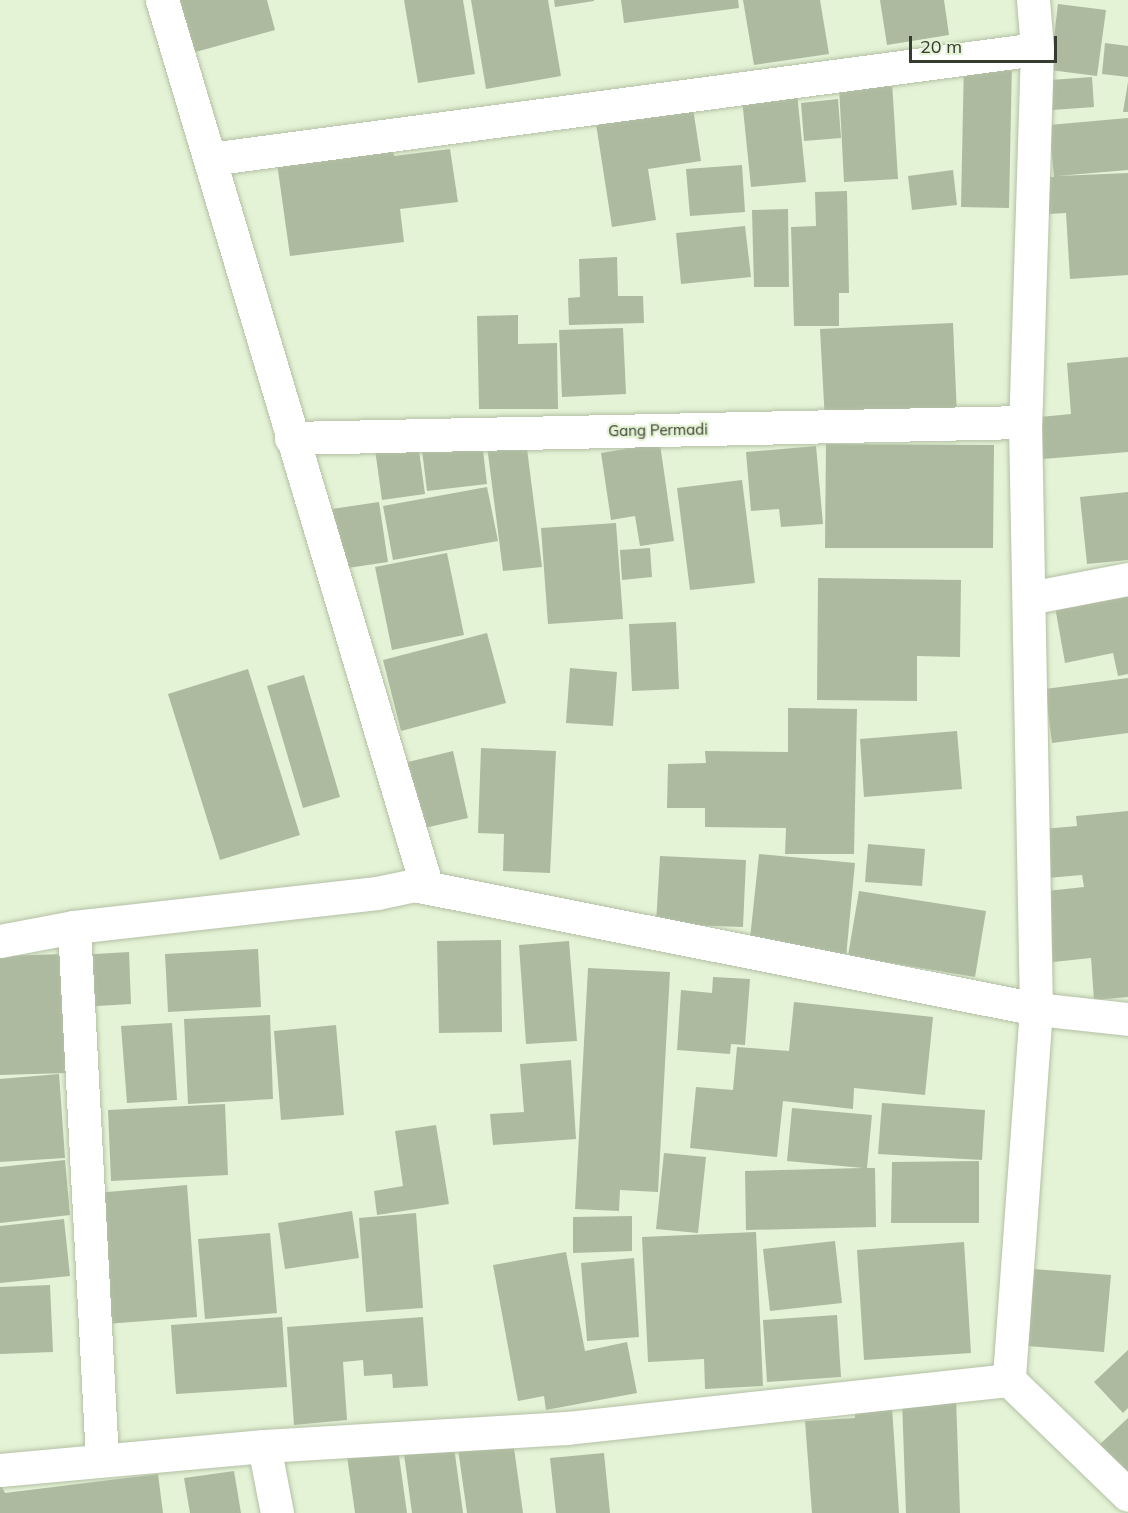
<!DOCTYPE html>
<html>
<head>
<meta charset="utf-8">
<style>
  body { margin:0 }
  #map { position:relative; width:1128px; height:1513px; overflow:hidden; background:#e4f2d5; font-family:Mulish,sans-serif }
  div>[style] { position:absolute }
  .building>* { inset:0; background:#adba9f }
  .roads { filter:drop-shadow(0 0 2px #b3c0a5) drop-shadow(0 0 2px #b3c0a5) }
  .street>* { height:33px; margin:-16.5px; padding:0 16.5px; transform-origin:16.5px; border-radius:16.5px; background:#fff }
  span { translate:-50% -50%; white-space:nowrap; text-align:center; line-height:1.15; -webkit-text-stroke:4.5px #e4f2d5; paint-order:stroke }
  .street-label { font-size:15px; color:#363c30 }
  .scale { position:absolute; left:909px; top:36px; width:148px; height:27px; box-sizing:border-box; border:3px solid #363c30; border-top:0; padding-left:8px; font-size:18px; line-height:21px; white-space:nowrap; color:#363c30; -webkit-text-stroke:4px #e4f2d5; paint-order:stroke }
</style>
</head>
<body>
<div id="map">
  <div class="building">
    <div style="clip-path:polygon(178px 0,267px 0,275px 30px,192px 53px)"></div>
    <div style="clip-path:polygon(404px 0,463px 0,475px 74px,418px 83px)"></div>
    <div style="clip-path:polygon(471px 0,548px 0,561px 76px,486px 89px)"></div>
    <div style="clip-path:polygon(554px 0,594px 0,594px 1px,555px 7px)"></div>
    <div style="clip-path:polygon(621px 0,738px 0,739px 8px,624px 23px)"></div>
    <div style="clip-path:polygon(743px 0,820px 0,829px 54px,754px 65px)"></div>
    <div style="clip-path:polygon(880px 0,944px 0,949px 35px,887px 45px)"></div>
    <div style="clip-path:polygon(1058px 4px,1106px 10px,1097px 76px,1050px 70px)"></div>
    <div style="clip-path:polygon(1105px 43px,1128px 46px,1128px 77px,1102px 74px)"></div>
    <div style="clip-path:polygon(964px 60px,1012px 62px,1009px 208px,961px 207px)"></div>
    <div style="clip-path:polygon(1092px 77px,1094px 107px,1052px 110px,1050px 80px)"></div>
    <div style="clip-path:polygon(892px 82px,898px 179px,844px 182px,839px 86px)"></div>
    <div style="clip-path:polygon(1128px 82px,1128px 112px,1123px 112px)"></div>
    <div style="clip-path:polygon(797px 93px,806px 182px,751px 187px,742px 99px)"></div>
    <div style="clip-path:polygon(838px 99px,841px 138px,804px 141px,801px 103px)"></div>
    <div style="clip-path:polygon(693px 108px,701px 161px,648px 169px,656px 220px,612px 227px,596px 124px)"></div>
    <div style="clip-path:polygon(1128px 118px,1128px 170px,1057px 176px,1128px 173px,1128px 275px,1070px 279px,1066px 213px,1049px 214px,1047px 177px,1054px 177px,1049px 125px)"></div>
    <div style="clip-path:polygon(391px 140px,394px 156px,450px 149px,458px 202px,400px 209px,404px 242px,290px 256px,276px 156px)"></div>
    <div style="clip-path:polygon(742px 165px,745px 212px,690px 216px,686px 169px)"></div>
    <div style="clip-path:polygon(953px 170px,957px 205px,912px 210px,908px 176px)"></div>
    <div style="clip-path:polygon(847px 191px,849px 293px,839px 293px,839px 326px,794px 326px,791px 227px,816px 226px,815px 192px)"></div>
    <div style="clip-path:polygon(788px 209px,789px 287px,754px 287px,752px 210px)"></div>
    <div style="clip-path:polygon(745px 226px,751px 277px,681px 284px,676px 233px)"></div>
    <div style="clip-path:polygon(617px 257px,618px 296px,643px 296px,644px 323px,569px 325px,568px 298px,580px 297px,579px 259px)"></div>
    <div style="clip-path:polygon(518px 315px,518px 344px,557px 343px,558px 409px,479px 409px,477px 316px)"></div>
    <div style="clip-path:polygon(953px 323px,957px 416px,825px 422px,820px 329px)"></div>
    <div style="clip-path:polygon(623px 328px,626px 394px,562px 397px,559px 330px)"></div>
    <div style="clip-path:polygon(1128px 357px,1128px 452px,1043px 459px,1040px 417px,1071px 414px,1067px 363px)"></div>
    <div style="clip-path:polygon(525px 433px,542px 567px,503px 571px,486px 438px)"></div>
    <div style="clip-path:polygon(481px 434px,487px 484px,427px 491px,421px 442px)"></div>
    <div style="clip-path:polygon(623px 435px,660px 444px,674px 541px,640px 546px,635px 516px,611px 520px,601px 453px,625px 449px)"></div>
    <div style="clip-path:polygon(417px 436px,425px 494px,382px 500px,374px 442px)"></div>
    <div style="clip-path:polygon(826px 444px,994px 445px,993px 548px,825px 548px)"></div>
    <div style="clip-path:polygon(816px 446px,823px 524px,781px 527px,779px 509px,751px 511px,746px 452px)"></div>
    <div style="clip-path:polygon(742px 480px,755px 583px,690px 590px,677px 488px)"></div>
    <div style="clip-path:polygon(487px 487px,498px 541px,393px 560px,383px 506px)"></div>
    <div style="clip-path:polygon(1128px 492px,1128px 560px,1087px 564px,1080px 497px)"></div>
    <div style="clip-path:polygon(379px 502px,388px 562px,341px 569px,332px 509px)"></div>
    <div style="clip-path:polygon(616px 523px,623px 619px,548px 624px,541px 528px)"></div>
    <div style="clip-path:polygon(650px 548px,652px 577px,622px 580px,620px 550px)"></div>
    <div style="clip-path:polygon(447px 553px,464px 635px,392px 650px,375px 567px)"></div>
    <div style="clip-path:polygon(818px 578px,961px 580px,960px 657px,917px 656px,917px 701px,817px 700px)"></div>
    <div style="clip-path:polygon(1128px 586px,1128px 674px,1118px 676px,1113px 653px,1065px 663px,1054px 601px)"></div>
    <div style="clip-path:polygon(676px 622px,679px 689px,632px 691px,629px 624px)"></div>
    <div style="clip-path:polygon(487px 633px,506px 703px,401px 731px,383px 660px)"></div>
    <div style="clip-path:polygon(570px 668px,617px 672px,613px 726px,566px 723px)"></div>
    <div style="clip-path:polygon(248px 669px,300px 835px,220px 860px,168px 694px)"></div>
    <div style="clip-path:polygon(304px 675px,340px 797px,303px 808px,267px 686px)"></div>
    <div style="clip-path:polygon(1128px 678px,1128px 733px,1052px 743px,1045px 689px)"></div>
    <div style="clip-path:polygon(788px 708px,857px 709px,854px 854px,785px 854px,786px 828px,705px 827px,705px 808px,667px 808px,668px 764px,706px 763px,705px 751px,788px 752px)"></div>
    <div style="clip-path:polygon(957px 731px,962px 789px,864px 797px,860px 739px)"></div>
    <div style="clip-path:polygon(481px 748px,556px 751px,550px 873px,503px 871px,504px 834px,478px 833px)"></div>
    <div style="clip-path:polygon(453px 751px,468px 818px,416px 830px,400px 764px)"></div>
    <div style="clip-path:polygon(1128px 811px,1128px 997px,1094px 1000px,1091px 958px,1053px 962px,1047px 891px,1084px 887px,1082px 875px,1047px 878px,1043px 829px,1077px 826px,1076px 816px)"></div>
    <div style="clip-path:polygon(868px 844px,925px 849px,922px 886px,865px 882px)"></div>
    <div style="clip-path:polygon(759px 854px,855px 863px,846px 957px,749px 948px)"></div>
    <div style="clip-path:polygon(660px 856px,746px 860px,743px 927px,656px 924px)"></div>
    <div style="clip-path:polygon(859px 891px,986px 911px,975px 977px,848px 956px)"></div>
    <div style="clip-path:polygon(501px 940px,502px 1032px,439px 1033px,437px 941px)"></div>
    <div style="clip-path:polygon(569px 941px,577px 1041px,526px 1044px,519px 945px)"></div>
    <div style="clip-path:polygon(258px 949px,261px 1007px,168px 1012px,165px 954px)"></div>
    <div style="clip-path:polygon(129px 952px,131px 1004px,80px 1007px,78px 955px)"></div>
    <div style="clip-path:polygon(64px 954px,67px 1073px,0 1075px,0 956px)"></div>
    <div style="clip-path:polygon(588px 968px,670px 972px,658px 1192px,620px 1190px,619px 1211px,575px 1209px)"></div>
    <div style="clip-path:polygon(713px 977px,750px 979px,745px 1045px,731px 1044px,730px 1054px,677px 1050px,681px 990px,712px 993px)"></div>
    <div style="clip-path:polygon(794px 1002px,933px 1017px,925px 1095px,854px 1088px,853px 1109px,783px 1101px,777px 1157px,690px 1148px,696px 1087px,733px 1090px,737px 1047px,789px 1051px)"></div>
    <div style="clip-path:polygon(270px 1015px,273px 1099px,188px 1104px,184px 1019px)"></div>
    <div style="clip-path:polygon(172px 1023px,177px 1100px,127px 1103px,121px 1026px)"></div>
    <div style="clip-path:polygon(336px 1025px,344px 1115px,281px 1120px,274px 1031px)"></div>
    <div style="clip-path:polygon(571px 1060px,576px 1139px,493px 1145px,490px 1114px,524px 1112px,520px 1064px)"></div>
    <div style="clip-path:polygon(59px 1074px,65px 1158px,0 1162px,0 1079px)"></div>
    <div style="clip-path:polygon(882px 1103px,985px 1110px,982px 1160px,878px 1154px)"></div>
    <div style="clip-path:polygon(225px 1104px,228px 1175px,111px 1181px,108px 1110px)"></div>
    <div style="clip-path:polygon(792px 1108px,872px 1115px,867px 1168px,875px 1168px,876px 1227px,746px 1230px,745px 1171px,863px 1168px,787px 1161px)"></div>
    <div style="clip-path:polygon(436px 1125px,449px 1204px,377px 1215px,374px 1191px,403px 1186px,395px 1131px)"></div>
    <div style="clip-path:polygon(664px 1153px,706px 1157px,698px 1233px,656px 1229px)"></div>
    <div style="clip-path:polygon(65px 1160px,70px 1215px,0 1223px,0 1167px)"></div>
    <div style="clip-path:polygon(979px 1161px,979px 1223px,891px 1223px,892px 1162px)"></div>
    <div style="clip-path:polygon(187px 1185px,197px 1317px,106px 1324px,96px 1193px)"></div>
    <div style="clip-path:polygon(352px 1211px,359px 1258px,285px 1269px,278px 1223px)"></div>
    <div style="clip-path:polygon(416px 1213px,423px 1308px,366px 1312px,359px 1218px)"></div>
    <div style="clip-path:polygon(632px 1216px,632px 1251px,573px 1253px,573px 1217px)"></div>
    <div style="clip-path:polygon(64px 1219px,70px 1276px,0 1283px,0 1226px)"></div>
    <div style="clip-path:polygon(756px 1232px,763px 1386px,705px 1389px,704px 1359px,648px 1362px,642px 1237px)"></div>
    <div style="clip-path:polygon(270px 1233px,277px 1313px,205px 1319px,198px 1239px)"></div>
    <div style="clip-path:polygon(835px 1241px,842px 1303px,770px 1311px,763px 1249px)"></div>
    <div style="clip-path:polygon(964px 1242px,971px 1353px,864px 1360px,857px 1250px)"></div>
    <div style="clip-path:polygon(566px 1252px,585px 1351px,627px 1342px,637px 1393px,546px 1410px,544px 1396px,518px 1401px,493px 1265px)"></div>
    <div style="clip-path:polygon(634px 1258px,639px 1337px,587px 1341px,581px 1263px)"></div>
    <div style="clip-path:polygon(1033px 1269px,1111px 1275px,1104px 1352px,1027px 1346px)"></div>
    <div style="clip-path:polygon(50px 1285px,53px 1352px,0 1354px,0 1287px)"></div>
    <div style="clip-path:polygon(837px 1315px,841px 1377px,767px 1382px,763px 1320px)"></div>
    <div style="clip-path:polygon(282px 1317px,287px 1387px,176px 1394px,171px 1325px)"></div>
    <div style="clip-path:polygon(423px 1317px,428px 1386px,393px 1388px,392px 1374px,364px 1376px,363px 1360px,343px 1362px,347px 1420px,294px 1425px,287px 1327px)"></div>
    <div style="clip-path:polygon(1128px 1350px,1128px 1408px,1123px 1413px,1094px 1382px)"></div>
    <div style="clip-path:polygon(956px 1398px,960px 1513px,906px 1513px,902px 1400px)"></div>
    <div style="clip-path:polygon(892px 1407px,899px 1513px,812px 1513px,805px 1421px,855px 1418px,855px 1410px)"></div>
    <div style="clip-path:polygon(1128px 1418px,1128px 1475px,1098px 1446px)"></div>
    <div style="clip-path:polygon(513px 1441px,523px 1513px,467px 1513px,458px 1449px)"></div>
    <div style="clip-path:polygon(454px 1447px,463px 1513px,412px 1513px,404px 1454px)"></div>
    <div style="clip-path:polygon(398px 1449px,407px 1513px,355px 1513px,347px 1456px)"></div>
    <div style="clip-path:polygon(604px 1453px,610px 1513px,556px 1513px,550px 1458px)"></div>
    <div style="clip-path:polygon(234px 1471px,241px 1513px,190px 1513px,184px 1478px)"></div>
    <div style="clip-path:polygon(158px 1474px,163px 1513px,0 1513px,0 1483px,5px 1493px)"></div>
  </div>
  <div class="roads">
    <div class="street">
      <div style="left:162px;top:0;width:926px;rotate:73.37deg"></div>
      <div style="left:1033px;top:0;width:49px;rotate:85.3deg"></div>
      <div style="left:1037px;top:49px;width:373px;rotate:91.8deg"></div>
      <div style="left:1025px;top:422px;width:587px;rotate:88.93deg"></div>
      <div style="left:1036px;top:1009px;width:93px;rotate:6.2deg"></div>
      <div style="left:210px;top:159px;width:834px;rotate:-7.58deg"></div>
      <div style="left:291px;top:438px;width:734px;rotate:-1.25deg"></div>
      <div style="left:1029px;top:598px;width:101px;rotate:-10.9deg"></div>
      <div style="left:74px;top:927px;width:533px;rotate:86.99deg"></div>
      <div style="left:0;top:941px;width:75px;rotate:-10.7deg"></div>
      <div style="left:74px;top:927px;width:305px;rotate:-6.4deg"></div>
      <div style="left:377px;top:893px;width:38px;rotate:-12deg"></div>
      <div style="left:414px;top:885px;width:634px;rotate:11.27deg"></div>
      <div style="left:1036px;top:1009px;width:372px;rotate:94.2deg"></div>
      <div style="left:1009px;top:1380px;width:165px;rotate:44deg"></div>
      <div style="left:264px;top:1446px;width:68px;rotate:79deg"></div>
      <div style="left:0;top:1470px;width:265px;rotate:-5.2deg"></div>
      <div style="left:264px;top:1446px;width:303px;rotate:-3.4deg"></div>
      <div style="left:566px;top:1428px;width:446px;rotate:-6.2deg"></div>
    </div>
  </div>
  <div class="street-label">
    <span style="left:658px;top:430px;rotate:-1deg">Gang Permadi</span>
  </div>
  <div class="scale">20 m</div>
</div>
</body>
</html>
